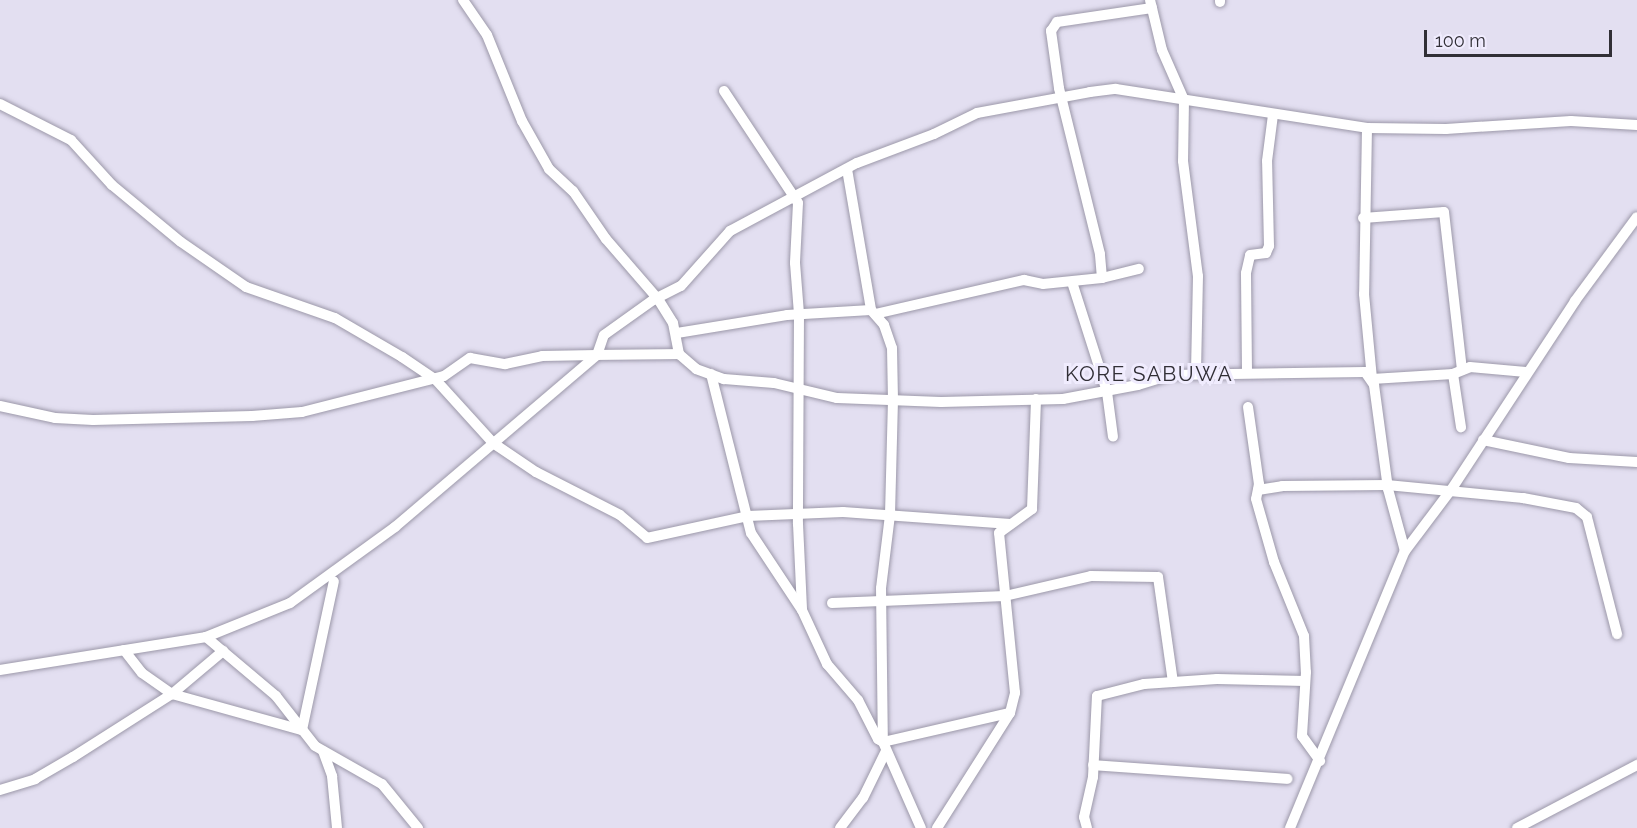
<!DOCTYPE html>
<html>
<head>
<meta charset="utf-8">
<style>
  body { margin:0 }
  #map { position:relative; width:1637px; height:828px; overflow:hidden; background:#e3dff1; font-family:Raleway,sans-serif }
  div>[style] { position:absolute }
  .roads { filter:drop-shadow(0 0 2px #9c98a9) drop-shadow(0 0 2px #9c98a9) }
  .street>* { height:10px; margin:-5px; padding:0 5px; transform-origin:5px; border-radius:5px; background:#fff }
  span { translate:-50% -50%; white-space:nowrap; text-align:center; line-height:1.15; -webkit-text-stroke:6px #f0ecfe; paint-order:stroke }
  .quarter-label { font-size:21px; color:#312f36; letter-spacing:1.5px }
  .scale { position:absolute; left:1424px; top:30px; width:188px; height:27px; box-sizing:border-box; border:3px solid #312f36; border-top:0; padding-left:8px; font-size:18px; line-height:21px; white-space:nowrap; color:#312f36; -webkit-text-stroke:4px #f0ecfe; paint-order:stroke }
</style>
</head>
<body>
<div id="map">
  <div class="roads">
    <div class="street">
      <div style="left:463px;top:0;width:42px;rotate:55.6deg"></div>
      <div style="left:487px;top:35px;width:93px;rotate:67.9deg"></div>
      <div style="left:522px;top:121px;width:55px;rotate:60.6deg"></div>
      <div style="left:549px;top:169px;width:33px;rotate:43deg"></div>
      <div style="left:573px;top:191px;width:58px;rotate:55.5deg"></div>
      <div style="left:606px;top:239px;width:79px;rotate:49.1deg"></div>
      <div style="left:658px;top:299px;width:28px;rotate:58deg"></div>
      <div style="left:673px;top:323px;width:32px;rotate:79deg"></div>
      <div style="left:679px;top:354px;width:23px;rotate:41deg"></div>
      <div style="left:696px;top:369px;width:30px;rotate:20deg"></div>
      <div style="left:724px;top:379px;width:50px;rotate:4.6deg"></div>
      <div style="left:774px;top:383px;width:65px;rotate:13.4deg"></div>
      <div style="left:837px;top:398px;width:104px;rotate:2.2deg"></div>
      <div style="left:941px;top:402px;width:122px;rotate:-1.4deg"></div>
      <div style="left:1063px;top:399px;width:76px;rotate:-10.6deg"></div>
      <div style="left:1138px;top:385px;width:34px;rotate:-17deg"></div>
      <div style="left:1170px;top:375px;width:195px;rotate:-0.9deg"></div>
      <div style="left:1365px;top:372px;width:16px;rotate:55deg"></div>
      <div style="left:1374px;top:385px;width:105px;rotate:82.3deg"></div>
      <div style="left:1388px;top:489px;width:64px;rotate:74.7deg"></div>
      <div style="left:1150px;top:0;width:51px;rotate:76.5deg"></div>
      <div style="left:1162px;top:50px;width:55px;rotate:66.3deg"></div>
      <div style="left:1184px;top:100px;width:61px;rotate:90.9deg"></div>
      <div style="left:1183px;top:161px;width:116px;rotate:82.6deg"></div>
      <div style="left:1198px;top:276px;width:98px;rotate:91.2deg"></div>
      <div style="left:1220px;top:2px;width:2px;rotate:-90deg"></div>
      <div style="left:724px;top:91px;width:134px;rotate:56.5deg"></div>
      <div style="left:798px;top:203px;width:60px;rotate:92.9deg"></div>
      <div style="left:795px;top:263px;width:51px;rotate:85.5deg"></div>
      <div style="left:799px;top:314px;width:210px;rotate:90.3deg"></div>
      <div style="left:798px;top:524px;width:86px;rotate:87.3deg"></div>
      <div style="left:0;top:104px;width:80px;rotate:26.9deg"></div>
      <div style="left:71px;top:140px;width:61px;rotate:47.7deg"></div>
      <div style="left:112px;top:185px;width:89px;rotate:39.6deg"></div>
      <div style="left:181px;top:242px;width:79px;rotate:34.7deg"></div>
      <div style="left:246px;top:287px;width:94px;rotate:19.2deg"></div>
      <div style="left:335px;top:318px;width:78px;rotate:30.2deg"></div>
      <div style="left:402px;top:357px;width:40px;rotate:34deg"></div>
      <div style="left:435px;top:379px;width:86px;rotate:47.8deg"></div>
      <div style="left:493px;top:443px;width:52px;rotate:34deg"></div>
      <div style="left:536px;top:472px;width:94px;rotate:27.1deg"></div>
      <div style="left:620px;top:515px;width:35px;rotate:40deg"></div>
      <div style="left:647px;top:538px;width:103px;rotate:-12.3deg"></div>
      <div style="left:748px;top:516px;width:95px;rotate:-2.4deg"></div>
      <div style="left:843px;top:512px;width:168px;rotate:4.1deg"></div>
      <div style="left:1367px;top:128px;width:166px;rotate:91deg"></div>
      <div style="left:1364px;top:294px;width:85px;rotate:84.6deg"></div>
      <div style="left:1372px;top:379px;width:81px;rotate:-3.5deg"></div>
      <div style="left:1453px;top:374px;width:18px;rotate:-22deg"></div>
      <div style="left:1470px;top:367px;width:56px;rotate:5.1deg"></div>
      <div style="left:847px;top:169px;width:143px;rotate:80.3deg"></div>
      <div style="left:1363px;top:218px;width:81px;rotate:-4.2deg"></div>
      <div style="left:1444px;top:212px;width:159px;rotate:83.5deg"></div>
      <div style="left:1102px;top:278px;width:38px;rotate:-14deg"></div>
      <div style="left:1072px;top:282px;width:115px;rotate:72.3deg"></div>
      <div style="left:1107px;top:392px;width:45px;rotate:82.4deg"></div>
      <div style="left:875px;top:314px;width:153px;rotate:-12.9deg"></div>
      <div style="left:1024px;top:280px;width:19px;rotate:12deg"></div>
      <div style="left:1043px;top:284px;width:59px;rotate:-5.8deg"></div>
      <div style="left:1102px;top:278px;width:24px;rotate:-95deg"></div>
      <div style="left:1100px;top:254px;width:171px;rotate:-103.9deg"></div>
      <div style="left:1059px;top:88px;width:58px;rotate:-98deg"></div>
      <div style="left:1051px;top:31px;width:11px;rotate:-56deg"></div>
      <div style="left:1057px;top:22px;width:96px;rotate:-8.4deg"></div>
      <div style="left:677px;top:333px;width:111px;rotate:-9.3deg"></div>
      <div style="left:787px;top:315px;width:84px;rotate:-3.4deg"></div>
      <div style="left:871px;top:310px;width:20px;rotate:49deg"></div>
      <div style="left:884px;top:325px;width:24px;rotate:71deg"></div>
      <div style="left:892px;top:348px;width:52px;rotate:88.9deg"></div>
      <div style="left:893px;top:400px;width:115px;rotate:91.5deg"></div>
      <div style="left:890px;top:515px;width:74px;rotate:97deg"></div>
      <div style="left:881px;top:588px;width:154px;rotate:89.3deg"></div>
      <div style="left:883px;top:742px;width:94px;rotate:66.2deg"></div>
      <div style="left:1247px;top:371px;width:98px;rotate:-90.6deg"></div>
      <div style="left:1246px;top:273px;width:18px;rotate:-77deg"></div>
      <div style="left:1250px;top:255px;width:16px;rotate:-7deg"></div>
      <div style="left:1266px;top:253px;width:8px;rotate:-67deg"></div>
      <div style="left:1269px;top:246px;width:85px;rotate:-91.3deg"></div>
      <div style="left:1267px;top:161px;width:46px;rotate:-82.6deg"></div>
      <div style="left:711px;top:374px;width:164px;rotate:75.9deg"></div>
      <div style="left:751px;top:533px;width:92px;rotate:56.5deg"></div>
      <div style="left:802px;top:610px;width:60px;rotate:65.2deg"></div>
      <div style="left:827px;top:664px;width:48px;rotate:49.3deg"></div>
      <div style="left:858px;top:700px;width:44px;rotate:62.9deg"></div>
      <div style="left:878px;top:739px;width:6px;rotate:31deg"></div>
      <div style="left:883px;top:742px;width:130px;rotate:-12.9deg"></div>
      <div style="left:1453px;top:374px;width:54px;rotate:81.4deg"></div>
      <div style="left:0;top:406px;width:56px;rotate:12.3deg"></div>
      <div style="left:55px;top:418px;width:38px;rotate:3deg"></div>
      <div style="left:93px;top:420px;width:159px;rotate:-1.4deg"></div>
      <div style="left:252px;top:416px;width:50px;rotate:-4.6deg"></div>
      <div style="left:302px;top:412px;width:146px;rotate:-14.2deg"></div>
      <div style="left:444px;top:376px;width:32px;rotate:-35deg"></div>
      <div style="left:470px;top:358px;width:36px;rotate:10deg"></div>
      <div style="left:505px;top:364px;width:38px;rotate:-12deg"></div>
      <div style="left:542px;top:356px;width:55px;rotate:-1deg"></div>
      <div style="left:597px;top:355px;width:21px;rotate:-71deg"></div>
      <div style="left:604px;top:335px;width:60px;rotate:-35.5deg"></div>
      <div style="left:653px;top:300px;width:31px;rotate:-27deg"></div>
      <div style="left:681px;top:286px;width:74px;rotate:-48.3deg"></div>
      <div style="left:730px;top:231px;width:144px;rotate:-28.2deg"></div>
      <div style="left:857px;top:163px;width:82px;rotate:-20.6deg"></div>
      <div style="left:934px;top:134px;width:48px;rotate:-26deg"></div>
      <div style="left:977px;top:113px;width:115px;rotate:-10.5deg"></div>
      <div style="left:1090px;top:92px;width:26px;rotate:-7deg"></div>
      <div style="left:1116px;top:89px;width:254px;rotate:8.8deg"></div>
      <div style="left:1367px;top:128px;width:79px;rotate:0.7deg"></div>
      <div style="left:1446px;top:129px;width:125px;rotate:-3.7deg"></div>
      <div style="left:1571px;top:121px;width:66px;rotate:3.5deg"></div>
      <div style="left:1248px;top:407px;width:78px;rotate:81.9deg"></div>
      <div style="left:1259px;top:484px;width:15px;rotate:101deg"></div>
      <div style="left:1256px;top:499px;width:66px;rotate:74.1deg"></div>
      <div style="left:1274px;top:562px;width:80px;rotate:67.9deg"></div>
      <div style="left:1304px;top:636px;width:36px;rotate:87deg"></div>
      <div style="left:1306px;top:672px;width:64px;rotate:93.6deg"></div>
      <div style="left:1302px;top:736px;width:31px;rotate:54deg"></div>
      <div style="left:1483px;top:440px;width:88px;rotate:11.8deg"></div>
      <div style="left:1569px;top:458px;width:68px;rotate:3.4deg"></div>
      <div style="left:1258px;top:490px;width:24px;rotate:-9deg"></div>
      <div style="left:1282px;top:486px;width:105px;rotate:-0.5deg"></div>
      <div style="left:1387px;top:485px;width:137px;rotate:5.5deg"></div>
      <div style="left:1523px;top:498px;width:54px;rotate:10.7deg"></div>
      <div style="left:1576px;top:508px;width:14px;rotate:39deg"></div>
      <div style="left:1587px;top:517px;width:121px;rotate:75.6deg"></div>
      <div style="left:832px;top:603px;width:173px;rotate:-2.3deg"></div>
      <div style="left:1005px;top:596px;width:88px;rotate:-13.1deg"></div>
      <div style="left:1091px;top:576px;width:67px;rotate:0.9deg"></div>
      <div style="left:1158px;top:577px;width:106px;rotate:81.9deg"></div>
      <div style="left:206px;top:637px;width:92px;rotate:40.1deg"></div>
      <div style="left:276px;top:696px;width:63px;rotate:52deg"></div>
      <div style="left:315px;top:746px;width:77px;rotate:29.6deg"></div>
      <div style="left:382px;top:784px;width:57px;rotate:50.7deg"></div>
      <div style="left:124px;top:650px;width:29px;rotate:52deg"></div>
      <div style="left:142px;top:673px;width:37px;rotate:35deg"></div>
      <div style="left:172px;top:694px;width:135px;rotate:15.5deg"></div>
      <div style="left:302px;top:730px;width:152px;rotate:-77.9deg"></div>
      <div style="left:0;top:670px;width:209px;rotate:-9.1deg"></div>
      <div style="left:206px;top:637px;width:91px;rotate:-22deg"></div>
      <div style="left:290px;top:603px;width:130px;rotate:-35.9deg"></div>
      <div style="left:395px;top:527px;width:265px;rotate:-40.4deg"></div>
      <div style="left:597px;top:355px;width:82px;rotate:-0.7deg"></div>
      <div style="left:323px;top:751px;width:27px;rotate:70deg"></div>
      <div style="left:332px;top:776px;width:52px;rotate:84.5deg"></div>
      <div style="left:1093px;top:765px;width:195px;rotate:4.1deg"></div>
      <div style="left:0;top:790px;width:37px;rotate:-17deg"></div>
      <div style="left:35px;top:779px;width:44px;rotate:-30.1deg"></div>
      <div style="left:73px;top:757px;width:117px;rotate:-32.5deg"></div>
      <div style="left:172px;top:694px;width:67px;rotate:-40.1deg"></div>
      <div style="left:840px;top:828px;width:38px;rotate:-53deg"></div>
      <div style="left:863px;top:798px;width:52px;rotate:-63.9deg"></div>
      <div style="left:937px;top:828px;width:136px;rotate:-57.6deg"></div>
      <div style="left:1010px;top:713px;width:21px;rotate:-76deg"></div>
      <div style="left:1015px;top:693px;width:161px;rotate:-95.7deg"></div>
      <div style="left:999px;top:533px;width:41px;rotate:-36deg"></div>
      <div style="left:1032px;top:509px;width:110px;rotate:-87.9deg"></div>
      <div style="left:1087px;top:828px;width:11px;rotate:-105deg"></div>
      <div style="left:1084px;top:817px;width:41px;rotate:-77.3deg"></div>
      <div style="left:1093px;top:777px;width:81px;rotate:-87.2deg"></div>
      <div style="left:1097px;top:696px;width:49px;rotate:-14.3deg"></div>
      <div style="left:1144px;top:684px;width:73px;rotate:-3.9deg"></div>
      <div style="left:1217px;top:679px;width:88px;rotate:1.3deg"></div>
      <div style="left:1290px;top:828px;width:300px;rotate:-67.5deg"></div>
      <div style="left:1405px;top:551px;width:76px;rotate:-53deg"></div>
      <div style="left:1451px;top:490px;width:226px;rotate:-56.7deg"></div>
      <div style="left:1575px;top:301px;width:104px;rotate:-53.6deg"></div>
      <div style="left:1517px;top:828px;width:136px;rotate:-27.7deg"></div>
    </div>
  </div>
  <div class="quarter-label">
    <span style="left:1149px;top:374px">KORE SABUWA</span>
  </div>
  <div class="scale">100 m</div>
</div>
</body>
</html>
